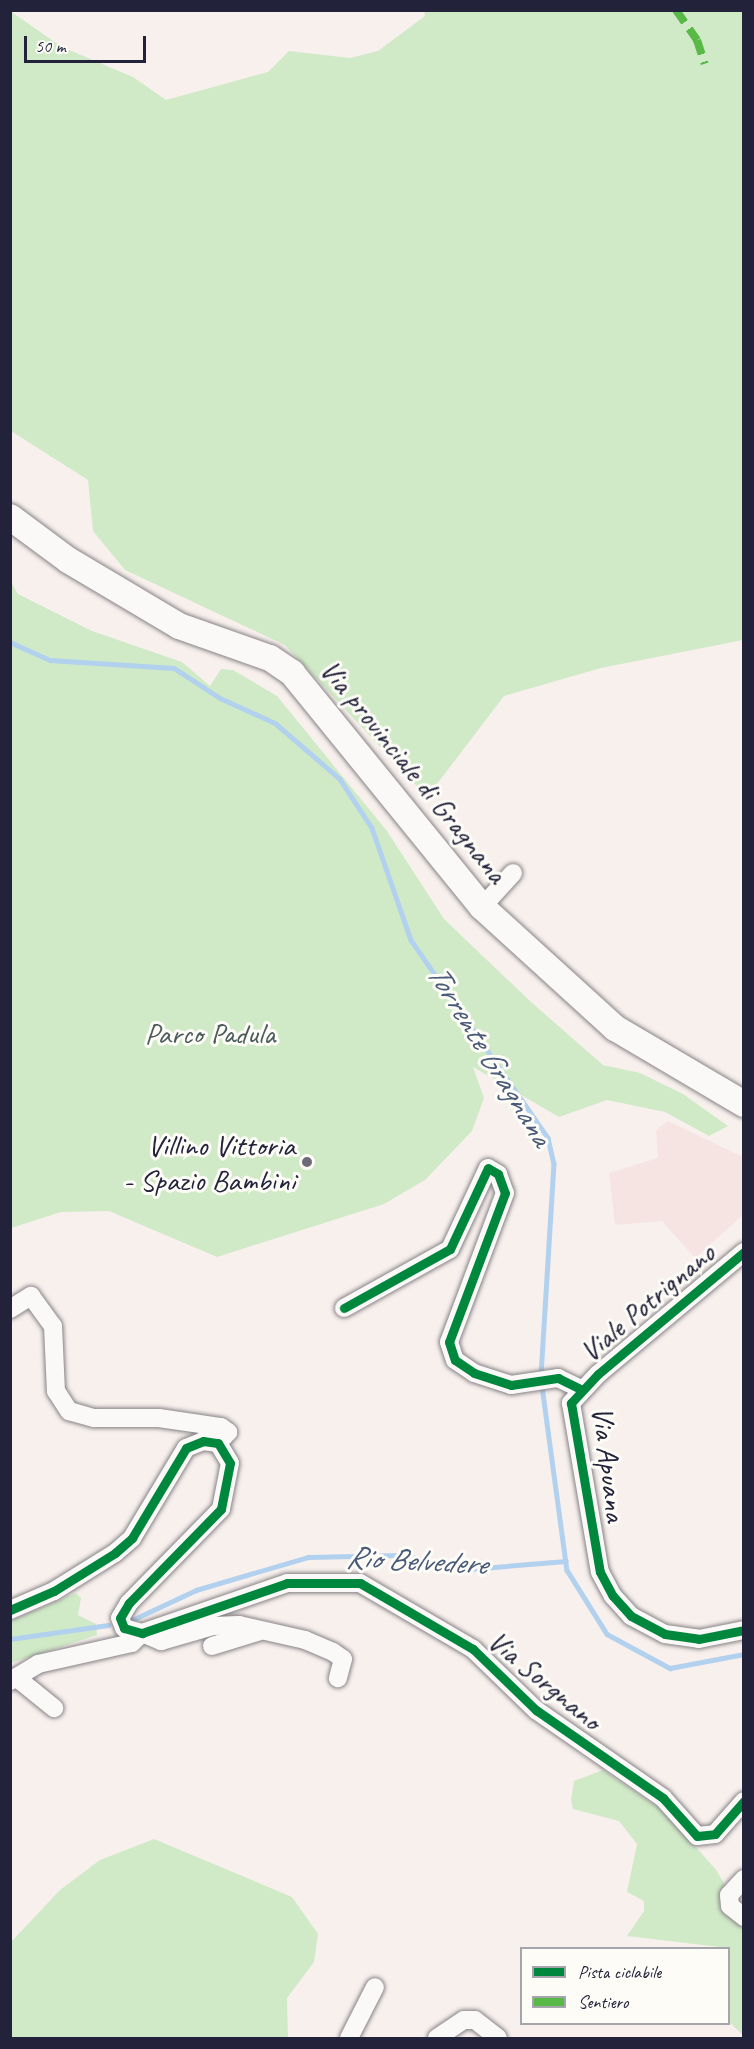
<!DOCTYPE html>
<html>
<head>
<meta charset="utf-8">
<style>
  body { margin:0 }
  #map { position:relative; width:754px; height:2049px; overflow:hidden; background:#f8f0ed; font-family:Caveat,sans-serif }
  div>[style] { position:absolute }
  .built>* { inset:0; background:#f6e4e2 }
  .green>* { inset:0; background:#d0eac7 }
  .stream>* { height:4.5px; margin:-2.25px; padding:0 2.25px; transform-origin:2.25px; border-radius:2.25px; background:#b2d1ee }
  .roads { filter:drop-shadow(0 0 2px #878387) drop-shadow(0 0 2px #878387) }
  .minor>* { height:18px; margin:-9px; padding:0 9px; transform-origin:9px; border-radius:9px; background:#fbf9f7 }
  .secondary>* { height:26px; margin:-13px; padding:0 13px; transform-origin:13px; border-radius:13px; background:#fbf9f7 }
  .quiet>* { height:8px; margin-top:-4px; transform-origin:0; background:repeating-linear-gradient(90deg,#58b947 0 15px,transparent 0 23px) }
  .cycleway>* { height:9px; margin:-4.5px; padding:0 4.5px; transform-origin:4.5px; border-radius:4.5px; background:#00873e }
  .dots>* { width:16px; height:16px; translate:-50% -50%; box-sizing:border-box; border:3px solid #fdfcf7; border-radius:50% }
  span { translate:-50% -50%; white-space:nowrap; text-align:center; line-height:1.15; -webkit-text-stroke:6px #fdfcf7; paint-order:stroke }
  .street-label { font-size:30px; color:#22223b }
  .park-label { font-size:30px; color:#4c5c5c }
  .poi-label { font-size:30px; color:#22223b }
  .right { translate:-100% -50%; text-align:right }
  .water-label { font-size:32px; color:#4a5b7a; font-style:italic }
  .frame { position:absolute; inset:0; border:12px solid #22223b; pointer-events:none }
  .legend { position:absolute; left:520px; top:1947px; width:210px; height:78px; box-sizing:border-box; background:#fdfcf7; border:2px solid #a5a5ac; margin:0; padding:8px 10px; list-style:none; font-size:18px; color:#22223b }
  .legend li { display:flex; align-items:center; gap:12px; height:30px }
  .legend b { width:30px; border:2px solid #a5a5ac }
  .scale { position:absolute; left:24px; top:36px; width:122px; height:27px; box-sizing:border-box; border:3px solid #22223b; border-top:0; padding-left:8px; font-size:18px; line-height:21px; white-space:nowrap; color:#22223b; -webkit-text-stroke:4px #fdfcf7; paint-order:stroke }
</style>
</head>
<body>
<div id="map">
  <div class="built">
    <div style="clip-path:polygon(668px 1121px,743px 1157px,743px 1215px,695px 1258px,662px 1221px,615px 1225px,609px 1173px,658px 1158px,656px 1130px)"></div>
  </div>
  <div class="green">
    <div style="clip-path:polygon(10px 11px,62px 47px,133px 77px,166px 100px,268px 72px,289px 51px,350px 58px,378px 51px,425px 16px,424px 11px,743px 11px,743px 640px,601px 668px,504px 696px,427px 797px,285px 645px,125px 570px,93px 531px,88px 480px,11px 431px)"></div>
    <div style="clip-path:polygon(11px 582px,18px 594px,92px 631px,182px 662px,210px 686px,221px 669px,233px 670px,277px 696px,387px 831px,444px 919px,531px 1002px,603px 1065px,640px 1073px,683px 1094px,728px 1126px,709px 1136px,665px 1112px,607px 1100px,559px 1117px,473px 1067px,484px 1098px,472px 1131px,425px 1180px,384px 1204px,217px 1257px,109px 1211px,61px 1212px,11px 1228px)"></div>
    <div style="clip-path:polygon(76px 1593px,81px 1598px,78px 1615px,96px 1624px,97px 1635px,11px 1663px,11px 1621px)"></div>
    <div style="clip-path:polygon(603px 1770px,666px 1813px,717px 1871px,743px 1919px,743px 2035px,729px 2022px,728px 1948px,627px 1936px,644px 1911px,644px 1901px,627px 1892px,637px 1844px,619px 1821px,573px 1809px,571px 1800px,574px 1781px)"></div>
    <div style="clip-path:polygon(154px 1839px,292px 1897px,318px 1934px,314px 1962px,287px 1998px,288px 2038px,11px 2038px,11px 1942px,60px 1890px,100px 1860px)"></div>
  </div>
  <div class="stream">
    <div style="left:10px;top:642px;width:44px;rotate:24.2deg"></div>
    <div style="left:50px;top:660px;width:124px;rotate:3.7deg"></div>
    <div style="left:174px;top:668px;width:55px;rotate:33.1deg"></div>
    <div style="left:220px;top:698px;width:60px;rotate:24.4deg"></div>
    <div style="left:275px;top:723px;width:86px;rotate:40.7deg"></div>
    <div style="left:340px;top:779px;width:59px;rotate:56.9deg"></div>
    <div style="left:372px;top:828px;width:119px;rotate:70.8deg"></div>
    <div style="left:411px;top:940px;width:241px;rotate:55.3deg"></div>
    <div style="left:548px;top:1138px;width:26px;rotate:77deg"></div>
    <div style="left:554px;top:1163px;width:215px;rotate:93.5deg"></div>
    <div style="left:542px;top:1386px;width:186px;rotate:82.3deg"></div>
    <div style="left:567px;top:1570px;width:75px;rotate:58deg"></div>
    <div style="left:607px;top:1634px;width:72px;rotate:28.4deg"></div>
    <div style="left:670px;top:1668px;width:75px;rotate:-10.7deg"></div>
    <div style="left:132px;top:1620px;width:71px;rotate:-25.1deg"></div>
    <div style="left:196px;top:1590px;width:117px;rotate:-16.4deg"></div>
    <div style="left:308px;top:1557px;width:93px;rotate:-1.2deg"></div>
    <div style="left:401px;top:1555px;width:70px;rotate:11.5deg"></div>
    <div style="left:470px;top:1569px;width:96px;rotate:-4.8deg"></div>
    <div style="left:10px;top:1639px;width:99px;rotate:-8.1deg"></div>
  </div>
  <div class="roads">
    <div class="minor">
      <div style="left:482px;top:907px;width:46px;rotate:-47.6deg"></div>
      <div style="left:744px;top:1252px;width:190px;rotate:140.1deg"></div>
      <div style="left:598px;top:1374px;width:40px;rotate:133deg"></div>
      <div style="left:571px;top:1403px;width:171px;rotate:80.3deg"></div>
      <div style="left:600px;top:1572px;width:27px;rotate:62deg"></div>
      <div style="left:613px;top:1596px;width:27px;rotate:48deg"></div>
      <div style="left:631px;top:1616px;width:38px;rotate:28deg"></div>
      <div style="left:665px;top:1634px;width:34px;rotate:8deg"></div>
      <div style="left:699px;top:1639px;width:46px;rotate:-11.3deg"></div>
      <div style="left:344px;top:1308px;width:121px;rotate:-29.1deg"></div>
      <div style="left:450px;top:1249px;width:89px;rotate:-64.9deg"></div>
      <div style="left:488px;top:1168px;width:12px;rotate:31deg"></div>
      <div style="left:498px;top:1174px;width:20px;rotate:70deg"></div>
      <div style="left:505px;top:1193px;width:159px;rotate:110.6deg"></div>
      <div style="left:449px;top:1342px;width:19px;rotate:72deg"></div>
      <div style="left:455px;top:1360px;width:23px;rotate:34deg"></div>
      <div style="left:474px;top:1373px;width:39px;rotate:18deg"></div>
      <div style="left:511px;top:1385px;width:48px;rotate:-8.5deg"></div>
      <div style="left:558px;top:1378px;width:25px;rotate:26deg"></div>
      <div style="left:10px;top:1309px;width:25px;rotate:-32deg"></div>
      <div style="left:31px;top:1296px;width:37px;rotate:54deg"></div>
      <div style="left:53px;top:1326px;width:65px;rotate:87.4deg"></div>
      <div style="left:56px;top:1391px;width:24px;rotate:57deg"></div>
      <div style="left:69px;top:1411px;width:26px;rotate:16deg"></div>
      <div style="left:94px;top:1418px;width:65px"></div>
      <div style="left:159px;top:1418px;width:63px;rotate:8.3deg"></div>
      <div style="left:221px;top:1427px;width:9px;rotate:36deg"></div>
      <div style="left:228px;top:1432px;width:15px;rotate:132deg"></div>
      <div style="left:10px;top:1610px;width:48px;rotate:-23.4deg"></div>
      <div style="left:54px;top:1591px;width:72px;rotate:-31.9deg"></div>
      <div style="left:115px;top:1553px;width:23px;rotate:-41deg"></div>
      <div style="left:132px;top:1538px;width:105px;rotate:-59deg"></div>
      <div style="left:186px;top:1448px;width:18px;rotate:-22deg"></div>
      <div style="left:203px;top:1441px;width:15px;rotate:8deg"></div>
      <div style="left:218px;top:1443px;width:23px;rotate:59deg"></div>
      <div style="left:230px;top:1463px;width:47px;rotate:101.1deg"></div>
      <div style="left:221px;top:1509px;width:132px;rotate:134.4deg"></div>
      <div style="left:129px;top:1603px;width:17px;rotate:121deg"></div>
      <div style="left:120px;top:1618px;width:11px;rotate:68deg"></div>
      <div style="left:124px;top:1628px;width:19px;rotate:16deg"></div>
      <div style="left:142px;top:1633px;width:153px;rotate:-19deg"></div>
      <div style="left:287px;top:1583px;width:73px"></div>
      <div style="left:360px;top:1583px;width:131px;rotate:30.3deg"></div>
      <div style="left:473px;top:1649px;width:88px;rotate:44.1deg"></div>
      <div style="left:536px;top:1710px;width:155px;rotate:34.7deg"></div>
      <div style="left:663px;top:1798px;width:51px;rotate:48.2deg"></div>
      <div style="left:697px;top:1836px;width:18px;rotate:-6deg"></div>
      <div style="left:715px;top:1834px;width:44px;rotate:-48.7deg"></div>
      <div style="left:212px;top:1646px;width:50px;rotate:-17.4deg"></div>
      <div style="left:17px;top:1678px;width:48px;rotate:39deg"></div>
      <div style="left:10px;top:1681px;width:33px;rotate:-31deg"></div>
      <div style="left:38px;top:1664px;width:96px;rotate:-12.6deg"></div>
      <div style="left:132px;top:1643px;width:14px;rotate:-45deg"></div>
      <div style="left:142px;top:1633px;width:21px;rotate:23deg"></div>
      <div style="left:161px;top:1641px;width:54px;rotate:-16.1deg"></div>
      <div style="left:213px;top:1626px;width:26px;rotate:-2deg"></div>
      <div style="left:239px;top:1625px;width:68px;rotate:12.8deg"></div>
      <div style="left:305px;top:1640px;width:30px;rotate:23deg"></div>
      <div style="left:333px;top:1652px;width:12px;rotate:35deg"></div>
      <div style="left:343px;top:1659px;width:20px;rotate:105deg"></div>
      <div style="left:744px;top:1879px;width:22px;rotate:133deg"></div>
      <div style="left:729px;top:1895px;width:11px;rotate:85deg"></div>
      <div style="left:730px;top:1906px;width:18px;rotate:38deg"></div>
      <div style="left:349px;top:2038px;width:57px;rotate:-63deg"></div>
      <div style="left:437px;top:2038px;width:32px;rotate:-34deg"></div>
      <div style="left:464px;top:2020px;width:11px"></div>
      <div style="left:475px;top:2020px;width:29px;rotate:38deg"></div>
    </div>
    <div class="secondary">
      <div style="left:10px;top:517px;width:72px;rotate:36.6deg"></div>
      <div style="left:68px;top:560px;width:129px;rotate:30.7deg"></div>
      <div style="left:179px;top:626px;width:96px;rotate:19.4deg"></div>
      <div style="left:270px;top:658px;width:27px;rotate:34deg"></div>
      <div style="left:292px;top:673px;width:301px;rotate:50.9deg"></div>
      <div style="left:482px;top:907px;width:180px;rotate:42.3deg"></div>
      <div style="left:615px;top:1028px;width:150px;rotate:30.5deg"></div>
    </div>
  </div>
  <div class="quiet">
    <div style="left:676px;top:10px;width:37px;rotate:55deg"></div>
    <div style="left:697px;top:40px;width:25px;rotate:72deg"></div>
  </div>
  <div class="cycleway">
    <div style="left:744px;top:1252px;width:190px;rotate:140.1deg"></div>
    <div style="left:598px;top:1374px;width:40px;rotate:133deg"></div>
    <div style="left:571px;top:1403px;width:171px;rotate:80.3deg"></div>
    <div style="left:600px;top:1572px;width:27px;rotate:62deg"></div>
    <div style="left:613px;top:1596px;width:27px;rotate:48deg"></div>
    <div style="left:631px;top:1616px;width:38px;rotate:28deg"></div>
    <div style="left:665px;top:1634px;width:34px;rotate:8deg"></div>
    <div style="left:699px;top:1639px;width:46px;rotate:-11.3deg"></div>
    <div style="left:344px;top:1308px;width:121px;rotate:-29.1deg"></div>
    <div style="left:450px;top:1249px;width:89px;rotate:-64.9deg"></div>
    <div style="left:488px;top:1168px;width:12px;rotate:31deg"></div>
    <div style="left:498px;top:1174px;width:20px;rotate:70deg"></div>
    <div style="left:505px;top:1193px;width:159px;rotate:110.6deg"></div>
    <div style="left:449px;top:1342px;width:19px;rotate:72deg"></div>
    <div style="left:455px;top:1360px;width:23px;rotate:34deg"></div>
    <div style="left:474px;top:1373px;width:39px;rotate:18deg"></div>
    <div style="left:511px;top:1385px;width:48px;rotate:-8.5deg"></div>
    <div style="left:558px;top:1378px;width:25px;rotate:26deg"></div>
    <div style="left:10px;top:1610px;width:48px;rotate:-23.4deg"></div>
    <div style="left:54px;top:1591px;width:72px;rotate:-31.9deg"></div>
    <div style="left:115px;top:1553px;width:23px;rotate:-41deg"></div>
    <div style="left:132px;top:1538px;width:105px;rotate:-59deg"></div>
    <div style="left:186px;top:1448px;width:18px;rotate:-22deg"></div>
    <div style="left:203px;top:1441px;width:15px;rotate:8deg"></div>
    <div style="left:218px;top:1443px;width:23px;rotate:59deg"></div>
    <div style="left:230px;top:1463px;width:47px;rotate:101.1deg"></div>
    <div style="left:221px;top:1509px;width:132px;rotate:134.4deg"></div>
    <div style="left:129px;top:1603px;width:17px;rotate:121deg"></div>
    <div style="left:120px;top:1618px;width:11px;rotate:68deg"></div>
    <div style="left:124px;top:1628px;width:19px;rotate:16deg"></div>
    <div style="left:142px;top:1633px;width:153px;rotate:-19deg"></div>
    <div style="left:287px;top:1583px;width:73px"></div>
    <div style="left:360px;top:1583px;width:131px;rotate:30.3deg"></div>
    <div style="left:473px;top:1649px;width:88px;rotate:44.1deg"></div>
    <div style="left:536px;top:1710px;width:155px;rotate:34.7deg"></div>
    <div style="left:663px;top:1798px;width:51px;rotate:48.2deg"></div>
    <div style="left:697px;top:1836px;width:18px;rotate:-6deg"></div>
    <div style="left:715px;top:1834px;width:44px;rotate:-48.7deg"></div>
  </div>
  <div class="dots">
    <div style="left:307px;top:1162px;background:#6d6a79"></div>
  </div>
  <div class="street-label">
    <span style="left:414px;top:771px;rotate:51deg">Via provinciale di Gragnana</span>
    <span style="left:647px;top:1302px;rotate:-40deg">Viale Potrignano</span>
    <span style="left:609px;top:1464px;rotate:83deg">Via Apuana</span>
    <span style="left:545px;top:1680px;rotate:40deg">Via Sorgnano</span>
  </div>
  <div class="park-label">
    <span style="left:210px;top:1033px">Parco Padula</span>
  </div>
  <div class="poi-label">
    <span class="right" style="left:295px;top:1162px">Villino Vittoria<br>- Spazio Bambini</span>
  </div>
  <div class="water-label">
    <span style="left:489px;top:1055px;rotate:58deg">Torrente Gragnana</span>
    <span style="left:416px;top:1561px;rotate:3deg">Rio Belvedere</span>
  </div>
  <div class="frame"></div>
  <ul class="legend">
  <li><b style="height:8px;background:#00873e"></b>Pista ciclabile</li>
  <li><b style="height:8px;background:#58b947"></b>Sentiero</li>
  </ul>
  <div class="scale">50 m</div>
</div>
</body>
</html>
